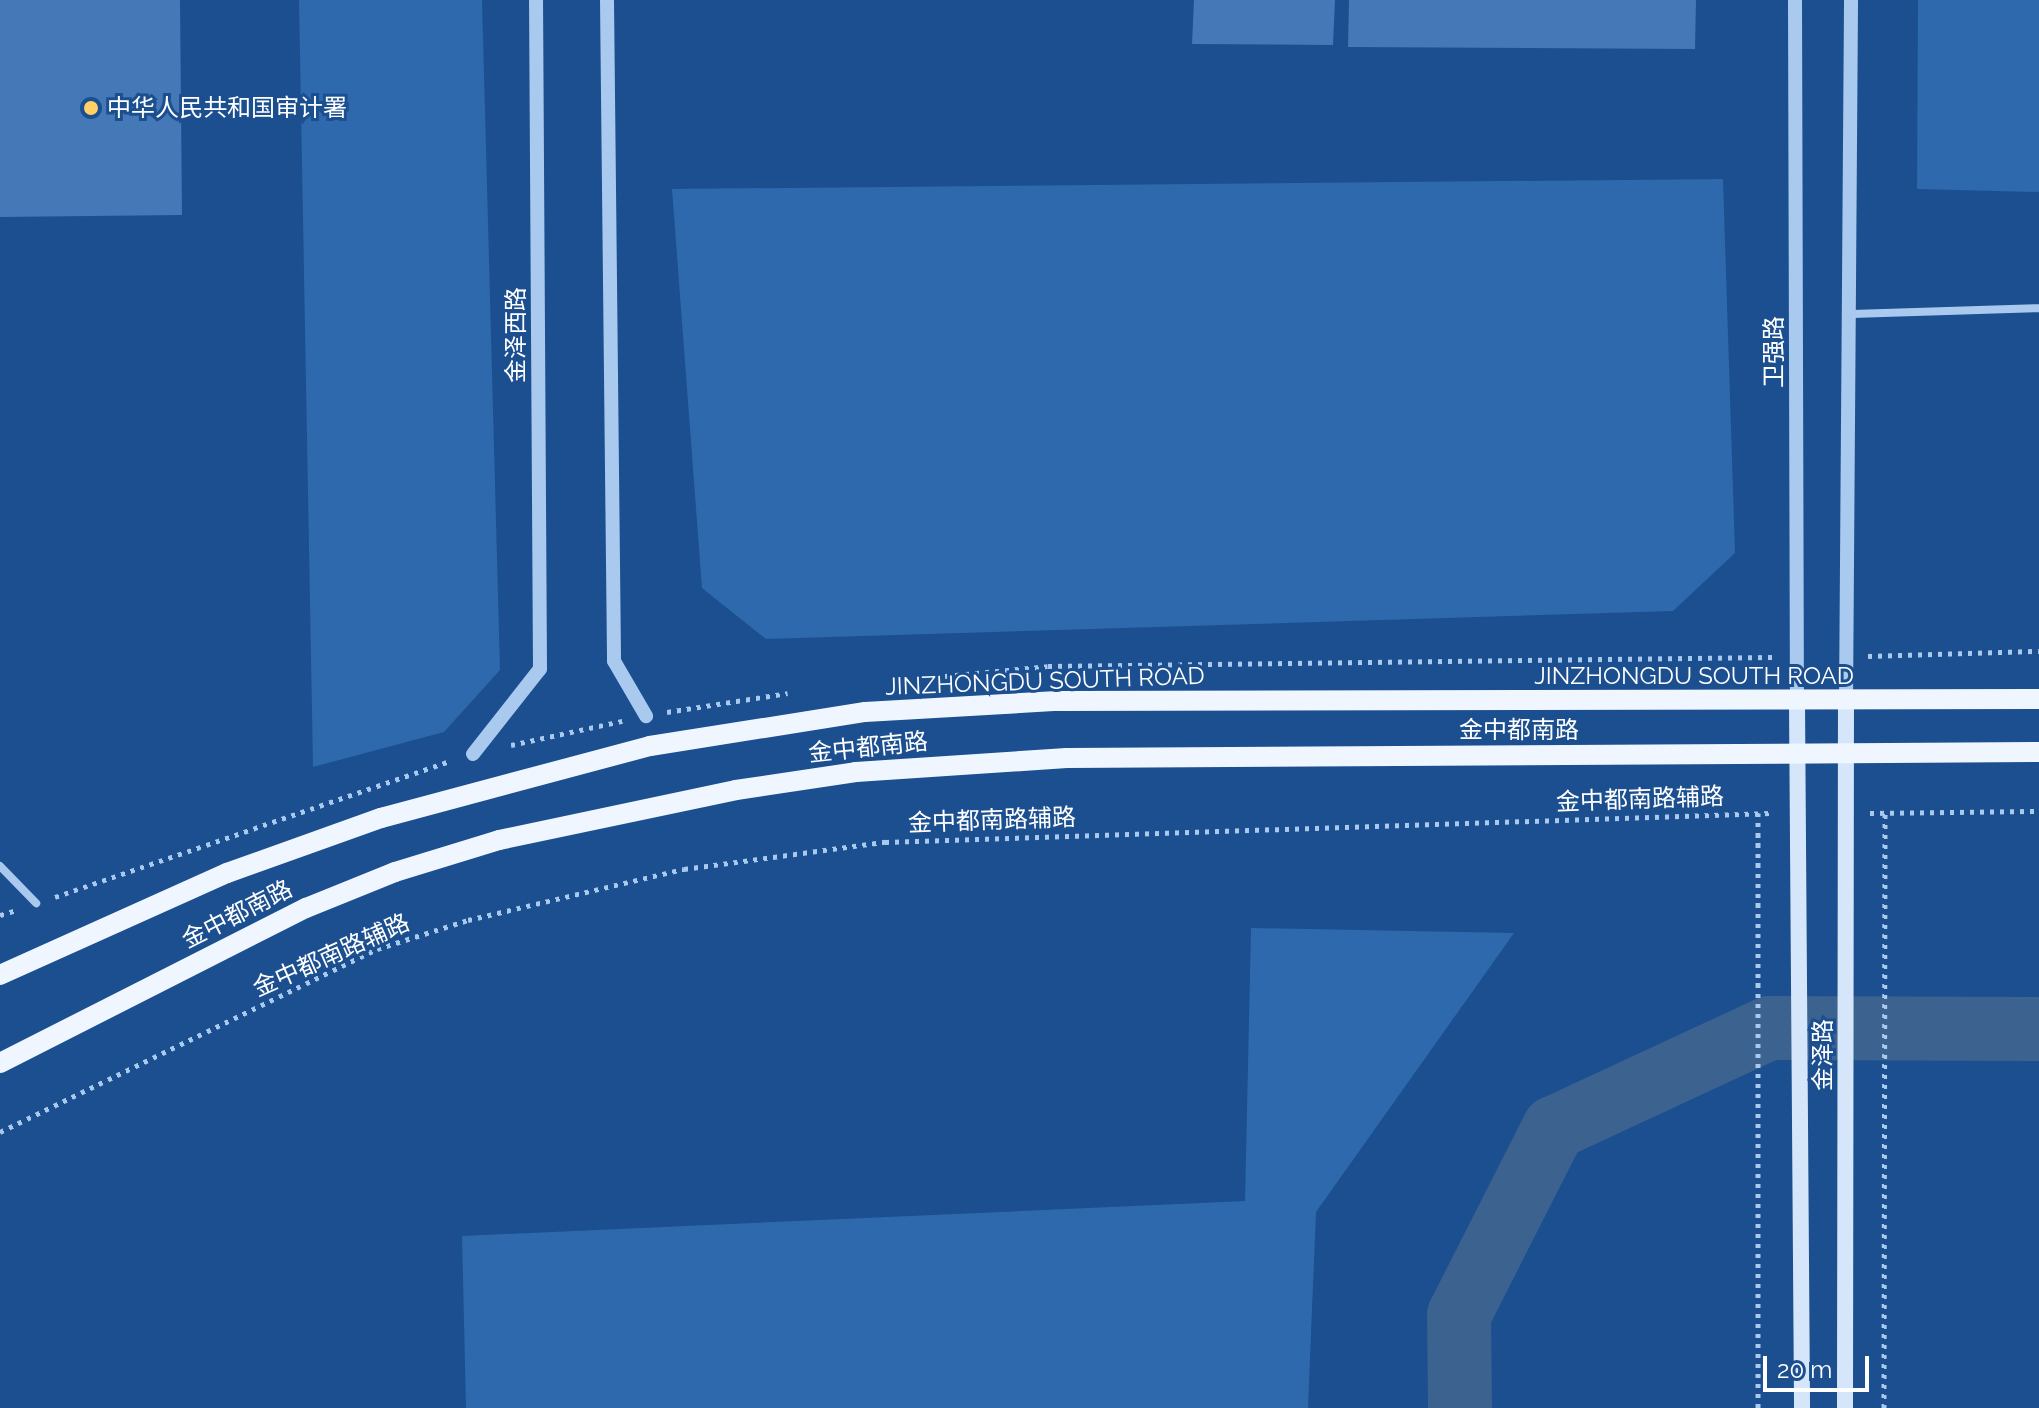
<!DOCTYPE html>
<html>
<head>
<meta charset="utf-8">
<style>
  body { margin:0 }
  #map { position:relative; width:2039px; height:1408px; overflow:hidden; background:#1b4f8f; font-family:Raleway,"Noto Sans SC",sans-serif }
  div>[style] { position:absolute }
  .green>* { inset:0; background:#2e69ad }
  .river>* { height:64px; margin:-32px; padding:0 32px; transform-origin:32px; border-radius:32px; background:#3c6290 }
  .building>* { inset:0; background:#4478b7 }
  .path>* { height:5px; margin-top:-2.5px; transform-origin:0; background:repeating-linear-gradient(90deg,#a9c9ee 0 4px,transparent 0 10px) }
  .minor>* { height:8px; margin:-4px; padding:0 4px; transform-origin:4px; border-radius:4px; background:#a9c9ee }
  .tertiary>* { height:14px; margin:-7px; padding:0 7px; transform-origin:7px; border-radius:7px; background:#a9c9ee }
  .secondary>* { height:16px; margin:-8px; padding:0 8px; transform-origin:8px; border-radius:8px; background:#d6e6fa }
  .primary>* { height:20px; margin:-10px; padding:0 10px; transform-origin:10px; border-radius:10px; background:#f0f6ff }
  .dots>* { width:22px; height:22px; translate:-50% -50%; box-sizing:border-box; border:4px solid #1b4f8f; border-radius:50% }
  span { translate:-50% -50%; white-space:nowrap; text-align:center; line-height:1.15; -webkit-text-stroke:6px #1b4f8f; paint-order:stroke }
  .poi-label { font-size:24px; color:#fff }
  .left { translate:0 -50%; text-align:left }
  .street-label { font-size:24px; color:#fff }
  .scale { position:absolute; left:1763px; top:1356px; width:106px; height:36px; box-sizing:border-box; border:4px solid #fff; border-top:0; padding-left:10px; font-size:24px; line-height:28px; white-space:nowrap; color:#fff; -webkit-text-stroke:6px #1b4f8f; paint-order:stroke }
</style>
</head>
<body>
<div id="map">
  <div class="green">
    <div style="clip-path:polygon(299px 0,482px 0,500px 670px,444px 732px,313px 767px)"></div>
    <div style="clip-path:polygon(1918px 0,2039px 0,2039px 192px,1917px 189px)"></div>
    <div style="clip-path:polygon(1723px 179px,1735px 553px,1673px 611px,766px 639px,702px 588px,672px 189px)"></div>
    <div style="clip-path:polygon(1251px 928px,1514px 933px,1316px 1212px,1308px 1408px,466px 1408px,462px 1236px,1245px 1201px)"></div>
  </div>
  <div class="river">
    <div style="left:1460px;top:1408px;width:93px;rotate:-90.6deg"></div>
    <div style="left:1459px;top:1315px;width:210px;rotate:-63.1deg"></div>
    <div style="left:1554px;top:1128px;width:237px;rotate:-24.9deg"></div>
    <div style="left:1769px;top:1028px;width:270px;rotate:0.2deg"></div>
  </div>
  <div class="building">
    <div style="clip-path:polygon(0 0,180px 0,182px 215px,0 217px)"></div>
    <div style="clip-path:polygon(1194px 0,1335px 0,1333px 45px,1192px 44px)"></div>
    <div style="clip-path:polygon(1349px 0,1696px 0,1695px 49px,1348px 47px)"></div>
  </div>
  <div class="path">
    <div style="left:1868px;top:656px;width:171px;rotate:-1.7deg"></div>
    <div style="left:945px;top:676px;width:103px;rotate:-5.5deg"></div>
    <div style="left:1048px;top:666px;width:726px;rotate:-0.71deg"></div>
    <div style="left:667px;top:712px;width:122px;rotate:-8.9deg"></div>
    <div style="left:511px;top:745px;width:114px;rotate:-12.2deg"></div>
    <div style="left:1758px;top:813px;width:595px;rotate:90deg"></div>
    <div style="left:1870px;top:813px;width:169px;rotate:-0.7deg"></div>
    <div style="left:55px;top:897px;width:419px;rotate:-19deg"></div>
    <div style="left:0;top:915px;width:17px;rotate:-17deg"></div>
    <div style="left:0;top:1132px;width:419px;rotate:-25.9deg"></div>
    <div style="left:377px;top:949px;width:96px;rotate:-17.7deg"></div>
    <div style="left:468px;top:920px;width:222px;rotate:-13.3deg"></div>
    <div style="left:684px;top:869px;width:203px;rotate:-7.7deg"></div>
    <div style="left:885px;top:842px;width:887px;rotate:-1.87deg"></div>
    <div style="left:1884px;top:1408px;width:596px;rotate:-89.9deg"></div>
  </div>
  <div class="minor">
    <div style="left:1852px;top:314px;width:187px;rotate:-1.8deg"></div>
    <div style="left:0;top:866px;width:52px;rotate:45.8deg"></div>
  </div>
  <div class="tertiary">
    <div style="left:607px;top:0;width:661px;rotate:89.39deg"></div>
    <div style="left:614px;top:661px;width:64px;rotate:59.8deg"></div>
    <div style="left:1795px;top:0;width:703px;rotate:89.84deg"></div>
    <div style="left:1846px;top:703px;width:703px;rotate:-89.59deg"></div>
    <div style="left:473px;top:754px;width:108px;rotate:-51.8deg"></div>
    <div style="left:540px;top:669px;width:669px;rotate:-90.34deg"></div>
  </div>
  <div class="secondary">
    <div style="left:1797px;top:703px;width:705px;rotate:89.59deg"></div>
    <div style="left:1845px;top:1408px;width:705px;rotate:-89.92deg"></div>
  </div>
  <div class="primary">
    <div style="left:0;top:975px;width:249px;rotate:-24.2deg"></div>
    <div style="left:227px;top:873px;width:164px;rotate:-19.7deg"></div>
    <div style="left:381px;top:818px;width:278px;rotate:-15deg"></div>
    <div style="left:650px;top:746px;width:218px;rotate:-9deg"></div>
    <div style="left:865px;top:712px;width:193px;rotate:-3.3deg"></div>
    <div style="left:1058px;top:701px;width:981px;rotate:-0.12deg"></div>
    <div style="left:0;top:1063px;width:343px;rotate:-26.9deg"></div>
    <div style="left:306px;top:908px;width:96px;rotate:-22deg"></div>
    <div style="left:395px;top:872px;width:109px;rotate:-17.1deg"></div>
    <div style="left:499px;top:840px;width:242px;rotate:-11.9deg"></div>
    <div style="left:736px;top:790px;width:121px;rotate:-8.5deg"></div>
    <div style="left:856px;top:772px;width:211px;rotate:-3.8deg"></div>
    <div style="left:1067px;top:758px;width:972px;rotate:-0.35deg"></div>
  </div>
  <div class="dots">
    <div style="left:91px;top:108px;background:#ffd166"></div>
  </div>
  <div class="poi-label">
    <span class="left" style="left:107px;top:108px">中华人民共和国审计署</span>
  </div>
  <div class="street-label">
    <span style="left:516px;top:335px;rotate:-90deg">金泽西路</span>
    <span style="left:1774px;top:352px;rotate:-90deg">卫强路</span>
    <span style="left:1694px;top:676px">JINZHONGDU SOUTH ROAD</span>
    <span style="left:1045px;top:681px;rotate:-2deg">JINZHONGDU SOUTH ROAD</span>
    <span style="left:1519px;top:730px">金中都南路</span>
    <span style="left:868px;top:747px;rotate:-6deg">金中都南路</span>
    <span style="left:1640px;top:799px;rotate:-2deg">金中都南路辅路</span>
    <span style="left:992px;top:820px;rotate:-2deg">金中都南路辅路</span>
    <span style="left:237px;top:914px;rotate:-27deg">金中都南路</span>
    <span style="left:331px;top:955px;rotate:-24deg">金中都南路辅路</span>
    <span style="left:1823px;top:1055px;rotate:-90deg">金泽路</span>
  </div>
  <div class="scale">20 m</div>
</div>
</body>
</html>
